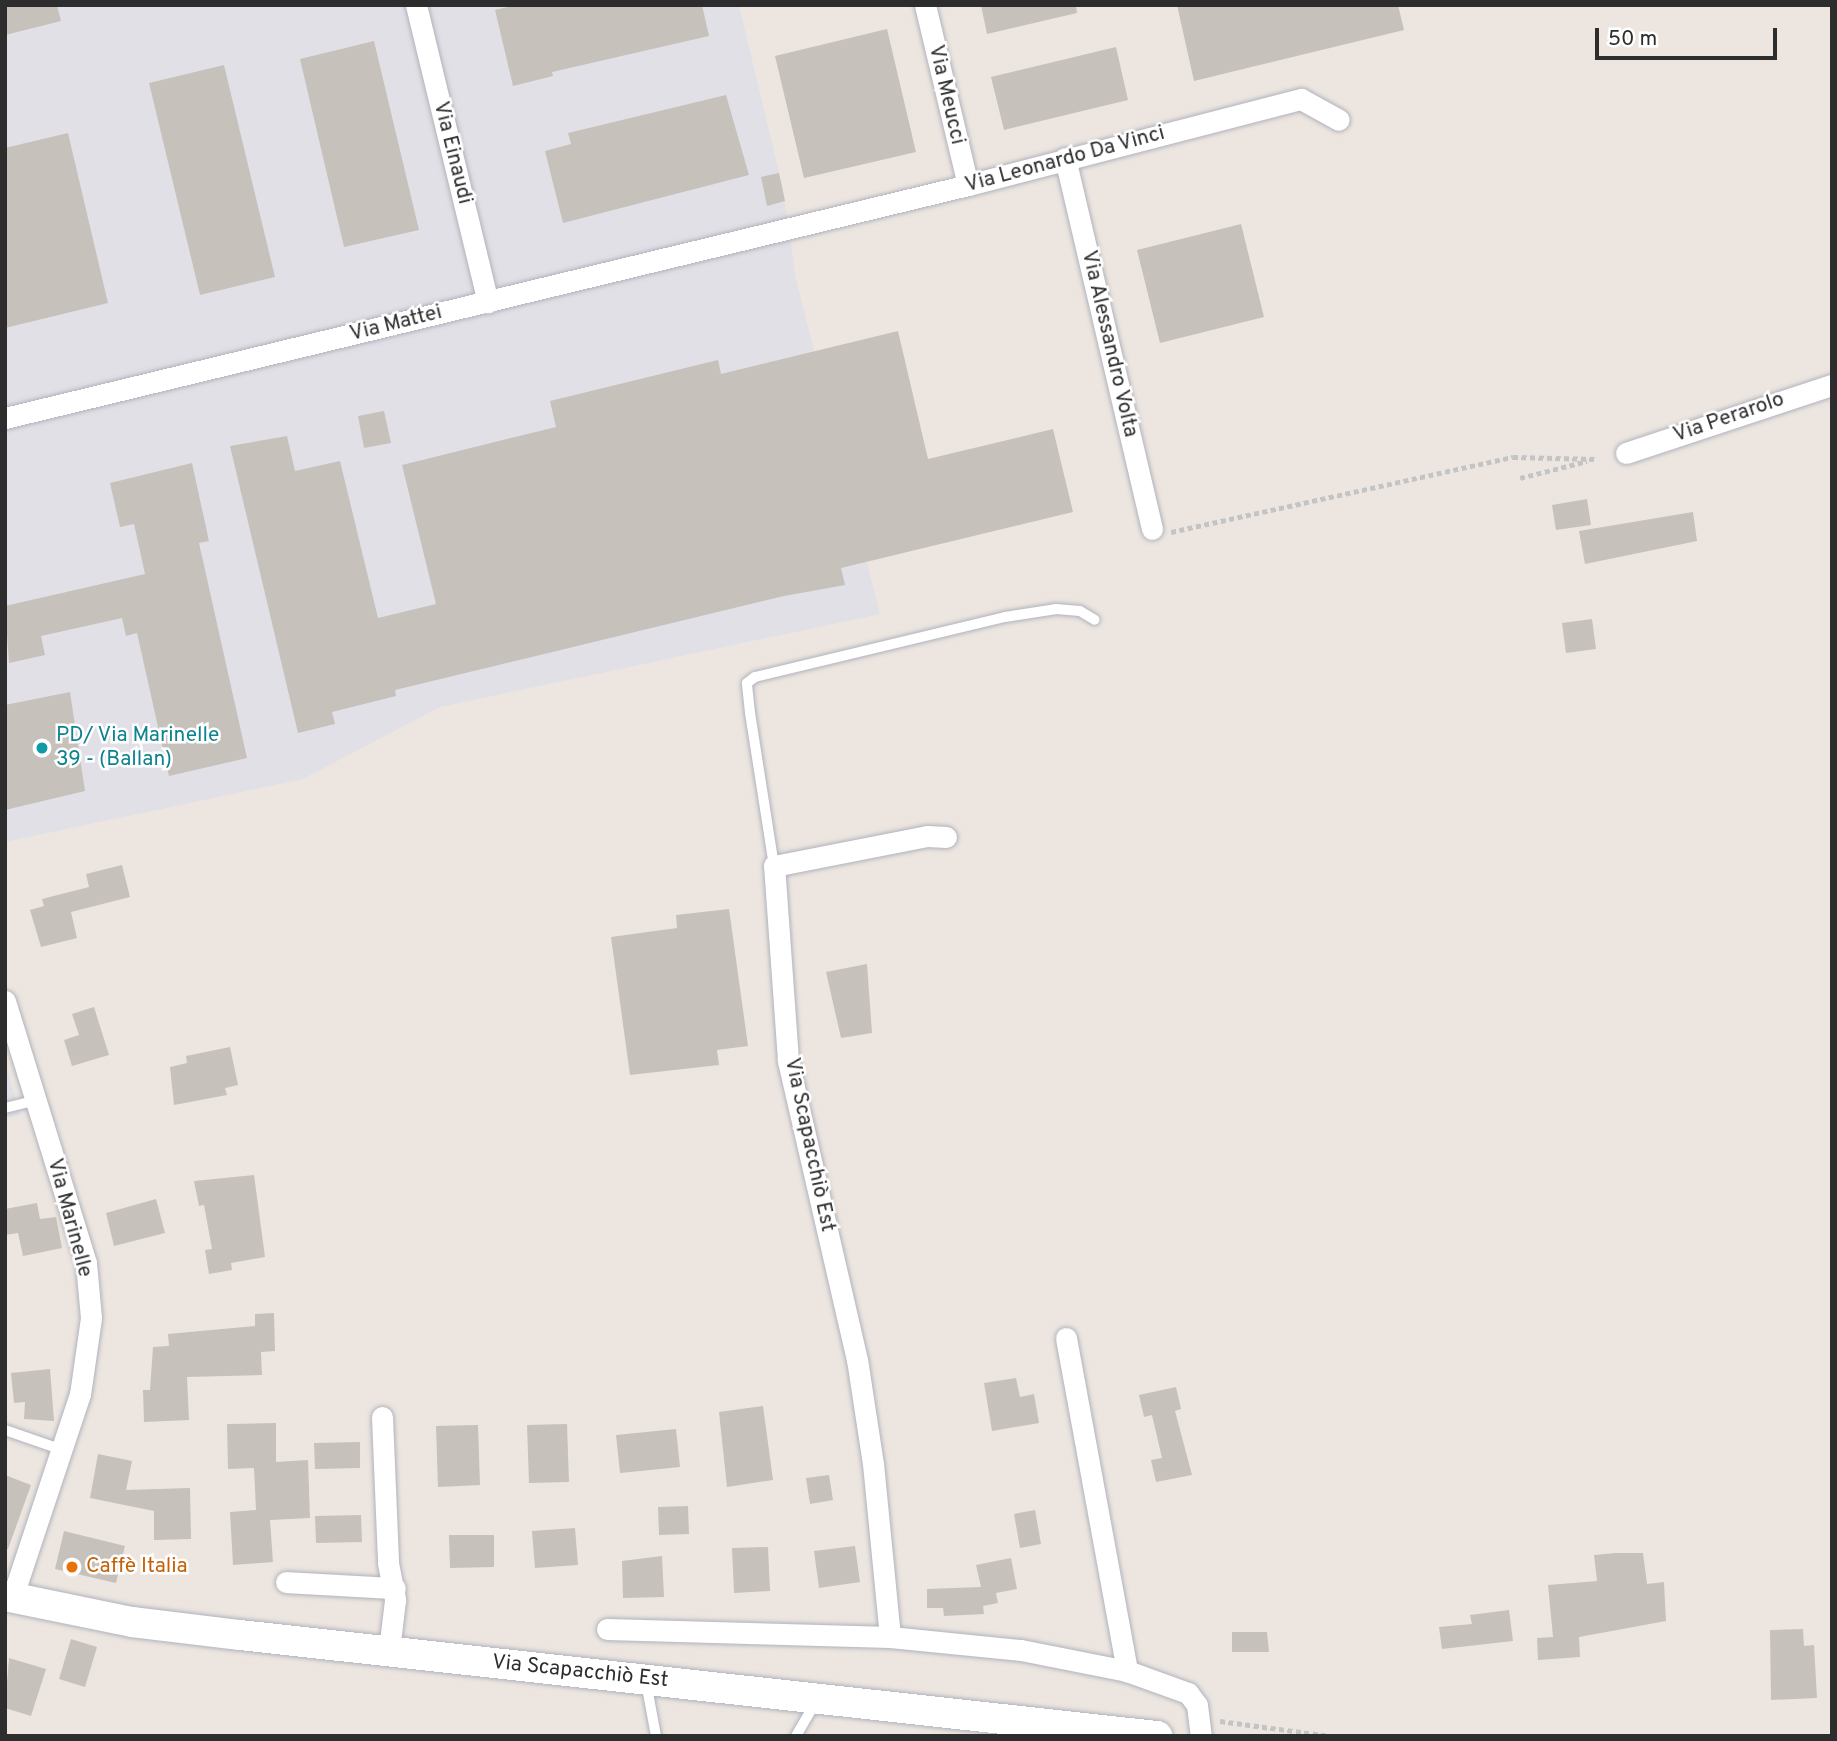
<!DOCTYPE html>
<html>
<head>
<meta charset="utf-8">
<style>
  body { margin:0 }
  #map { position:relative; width:1837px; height:1741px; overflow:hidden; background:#ede6e0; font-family:Overpass,sans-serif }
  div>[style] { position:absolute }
  .industrial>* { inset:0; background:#e1e0e6 }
  .building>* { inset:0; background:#c6c1bb }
  .path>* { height:4.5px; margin-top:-2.25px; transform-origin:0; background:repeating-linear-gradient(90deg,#c4c4c4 0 5px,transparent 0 8.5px) }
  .roads { filter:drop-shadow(0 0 2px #b0b3bc) drop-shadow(0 0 2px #b0b3bc) }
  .lane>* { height:10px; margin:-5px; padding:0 5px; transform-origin:5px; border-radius:5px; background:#fff }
  .street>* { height:21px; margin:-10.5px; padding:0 10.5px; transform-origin:10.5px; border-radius:10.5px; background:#fff }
  .secondary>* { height:30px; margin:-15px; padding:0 15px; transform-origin:15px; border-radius:15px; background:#fff }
  .dots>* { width:19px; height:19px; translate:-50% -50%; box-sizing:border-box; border:4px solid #fff; border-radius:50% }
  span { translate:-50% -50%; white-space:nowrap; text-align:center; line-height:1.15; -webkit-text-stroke:5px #fff; paint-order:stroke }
  .street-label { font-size:21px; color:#2d2d2d }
  .culture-label { font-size:21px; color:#0d838f }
  .left { translate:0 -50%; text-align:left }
  .food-label { font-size:21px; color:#c56008 }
  .frame { position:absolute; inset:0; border:7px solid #2d2d2d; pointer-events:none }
  .scale { position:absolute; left:1595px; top:28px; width:182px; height:32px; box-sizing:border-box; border:4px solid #2d2d2d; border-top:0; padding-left:9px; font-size:21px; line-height:24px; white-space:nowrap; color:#2d2d2d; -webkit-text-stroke:5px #fff; paint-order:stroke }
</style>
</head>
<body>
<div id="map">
  <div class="industrial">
    <div style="clip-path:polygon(5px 5px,739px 5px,782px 185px,796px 279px,880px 614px,440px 707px,303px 779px,5px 842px)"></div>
    <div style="clip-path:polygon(5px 1061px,20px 1115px,5px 1118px)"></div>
  </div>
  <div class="building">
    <div style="clip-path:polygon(5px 5px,57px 5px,61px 21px,5px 35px)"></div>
    <div style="clip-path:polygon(516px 5px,702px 5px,709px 36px,552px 72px,553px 76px,513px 86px,495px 10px)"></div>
    <div style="clip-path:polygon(981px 5px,1076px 5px,1077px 13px,987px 34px)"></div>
    <div style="clip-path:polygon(1177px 5px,1398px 5px,1404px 30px,1194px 81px)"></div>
    <div style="clip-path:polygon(887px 29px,916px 152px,804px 178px,775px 56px)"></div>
    <div style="clip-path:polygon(374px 41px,419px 230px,344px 247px,300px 59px)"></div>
    <div style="clip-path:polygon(1116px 47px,1128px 100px,1004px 130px,991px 77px)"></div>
    <div style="clip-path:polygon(224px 65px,275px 277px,200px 295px,149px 83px)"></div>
    <div style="clip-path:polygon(726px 95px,749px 175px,563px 223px,545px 151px,571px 144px,568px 133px)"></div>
    <div style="clip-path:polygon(68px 133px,108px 303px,5px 328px,5px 148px)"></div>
    <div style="clip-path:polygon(779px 173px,785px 201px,767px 206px,761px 177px)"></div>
    <div style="clip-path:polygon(1241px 224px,1264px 317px,1160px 343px,1137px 250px)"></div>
    <div style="clip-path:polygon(898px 331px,928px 459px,1053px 429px,1073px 512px,841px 568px,845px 585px,784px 596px,395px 690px,396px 696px,332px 712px,335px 724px,298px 733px,230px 446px,287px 436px,295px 471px,340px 461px,378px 618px,436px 604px,402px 465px,556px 427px,550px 401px,718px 360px,721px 374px)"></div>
    <div style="clip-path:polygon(384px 411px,391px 443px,364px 448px,358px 416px)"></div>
    <div style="clip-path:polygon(192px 463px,209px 541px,199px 543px,247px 758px,169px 776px,137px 633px,126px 636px,122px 618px,41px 636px,45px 655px,9px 663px,5px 606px,145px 574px,134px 524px,120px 527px,110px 483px)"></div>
    <div style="clip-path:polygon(1587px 499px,1591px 525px,1556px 530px,1552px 505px)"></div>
    <div style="clip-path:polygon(1693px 512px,1697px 541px,1585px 564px,1579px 531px)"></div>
    <div style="clip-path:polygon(1592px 619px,1596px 649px,1566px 653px,1562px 623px)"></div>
    <div style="clip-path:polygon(70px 692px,85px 791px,5px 810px,5px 705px)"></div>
    <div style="clip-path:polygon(122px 865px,130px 897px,71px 912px,77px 938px,41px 947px,30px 910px,44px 906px,42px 899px,89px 887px,86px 874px)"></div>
    <div style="clip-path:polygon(729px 909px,748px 1046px,717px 1050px,719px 1065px,630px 1075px,611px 937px,677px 928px,676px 915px)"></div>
    <div style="clip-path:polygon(867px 964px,872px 1033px,841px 1038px,826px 972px)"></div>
    <div style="clip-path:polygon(94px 1007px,109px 1055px,72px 1066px,64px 1040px,79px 1035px,72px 1014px)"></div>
    <div style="clip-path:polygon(230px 1047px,238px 1085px,225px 1088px,227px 1095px,174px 1105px,170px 1067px,187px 1063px,186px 1056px)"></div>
    <div style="clip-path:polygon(254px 1175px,265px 1257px,231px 1263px,232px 1270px,209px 1274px,205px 1250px,212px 1249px,204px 1205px,199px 1206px,194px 1181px)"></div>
    <div style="clip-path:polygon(156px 1199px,165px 1233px,114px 1246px,106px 1213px)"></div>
    <div style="clip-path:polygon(37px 1203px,40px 1219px,56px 1217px,62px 1248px,23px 1256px,18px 1233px,5px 1235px,5px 1209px)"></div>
    <div style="clip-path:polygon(274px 1313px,275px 1351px,261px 1352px,262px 1375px,187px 1377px,189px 1420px,144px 1422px,143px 1390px,150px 1390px,153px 1347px,169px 1346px,168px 1334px,255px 1326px,255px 1314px)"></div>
    <div style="clip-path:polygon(50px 1369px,54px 1421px,24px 1419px,25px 1402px,14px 1403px,11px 1373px)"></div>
    <div style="clip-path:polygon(1016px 1378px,1020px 1397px,1034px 1394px,1039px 1423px,992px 1431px,984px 1383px)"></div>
    <div style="clip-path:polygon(1176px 1387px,1181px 1409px,1175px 1411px,1192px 1475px,1156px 1482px,1151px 1460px,1162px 1458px,1152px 1415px,1144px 1417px,1139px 1395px)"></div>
    <div style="clip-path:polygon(763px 1406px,773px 1480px,727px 1487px,719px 1412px)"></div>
    <div style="clip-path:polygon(276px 1423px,276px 1462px,308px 1460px,310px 1518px,270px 1520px,273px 1562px,233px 1565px,230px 1512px,256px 1510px,254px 1468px,228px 1469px,227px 1424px)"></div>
    <div style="clip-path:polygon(567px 1424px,569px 1482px,529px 1483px,527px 1425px)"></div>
    <div style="clip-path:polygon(478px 1425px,480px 1485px,438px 1487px,436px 1426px)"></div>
    <div style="clip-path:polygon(676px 1429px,680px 1467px,620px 1473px,616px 1435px)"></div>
    <div style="clip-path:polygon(360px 1442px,360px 1468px,315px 1469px,314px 1443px)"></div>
    <div style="clip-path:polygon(98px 1454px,132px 1461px,126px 1490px,190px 1488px,191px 1539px,154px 1540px,154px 1511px,90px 1498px)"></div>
    <div style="clip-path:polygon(5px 1475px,31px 1485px,8px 1549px,5px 1549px)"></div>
    <div style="clip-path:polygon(829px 1475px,833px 1500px,810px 1504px,806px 1478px)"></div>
    <div style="clip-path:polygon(688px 1506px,689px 1534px,659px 1535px,658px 1507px)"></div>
    <div style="clip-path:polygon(1035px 1510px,1041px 1544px,1020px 1548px,1014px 1514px)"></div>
    <div style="clip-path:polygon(361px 1515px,362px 1542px,316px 1543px,315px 1516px)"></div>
    <div style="clip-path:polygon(575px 1528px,578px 1565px,535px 1568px,532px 1531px)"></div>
    <div style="clip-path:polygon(64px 1531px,125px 1546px,116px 1583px,55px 1569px)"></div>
    <div style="clip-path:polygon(449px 1535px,494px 1535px,494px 1567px,450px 1568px)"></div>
    <div style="clip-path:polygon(855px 1546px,860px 1582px,819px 1588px,814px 1551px)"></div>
    <div style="clip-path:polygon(768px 1547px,770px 1591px,734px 1593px,732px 1548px)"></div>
    <div style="clip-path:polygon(1616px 1553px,1643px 1553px,1647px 1584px,1664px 1582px,1666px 1621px,1579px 1637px,1580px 1657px,1538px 1660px,1537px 1638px,1553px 1637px,1548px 1585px,1597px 1581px,1594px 1555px)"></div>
    <div style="clip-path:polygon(662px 1556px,664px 1597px,623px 1598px,622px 1561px)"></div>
    <div style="clip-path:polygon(1011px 1558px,1017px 1589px,996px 1593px,998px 1603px,983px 1606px,984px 1614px,944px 1616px,943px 1608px,927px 1608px,927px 1589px,981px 1587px,976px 1565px)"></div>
    <div style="clip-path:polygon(1509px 1610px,1513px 1641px,1442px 1649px,1439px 1627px,1472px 1624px,1470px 1615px)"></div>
    <div style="clip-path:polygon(1803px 1629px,1804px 1646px,1814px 1645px,1817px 1698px,1771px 1700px,1770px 1630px)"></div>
    <div style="clip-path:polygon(1232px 1632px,1267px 1632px,1269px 1652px,1232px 1652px)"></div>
    <div style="clip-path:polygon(71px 1639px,97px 1647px,85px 1687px,59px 1679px)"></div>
    <div style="clip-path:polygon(9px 1658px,46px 1669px,31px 1716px,5px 1708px)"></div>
  </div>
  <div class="path">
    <div style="left:1520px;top:478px;width:69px;rotate:-14.2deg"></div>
    <div style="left:1171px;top:532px;width:350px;rotate:-12.4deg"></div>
    <div style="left:1513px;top:457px;width:83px;rotate:1.4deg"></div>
    <div style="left:1220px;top:1721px;width:111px;rotate:7.8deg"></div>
  </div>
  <div class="roads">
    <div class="lane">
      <div style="left:774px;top:866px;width:155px;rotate:-98.9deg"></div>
      <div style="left:750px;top:713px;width:30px;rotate:-96deg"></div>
      <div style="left:747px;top:683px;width:10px;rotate:-37deg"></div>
      <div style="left:755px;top:677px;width:257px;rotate:-13.5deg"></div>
      <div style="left:1005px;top:617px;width:52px;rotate:-8.9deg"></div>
      <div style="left:1056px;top:609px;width:24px;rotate:5deg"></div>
      <div style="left:1080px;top:611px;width:17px;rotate:31deg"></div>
      <div style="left:5px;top:1108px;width:32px;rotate:-14deg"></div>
      <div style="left:5px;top:1430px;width:58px;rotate:19.1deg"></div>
      <div style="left:646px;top:1682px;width:55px;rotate:79.5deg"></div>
      <div style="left:796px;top:1736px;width:39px;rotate:-60deg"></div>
    </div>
    <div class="street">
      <div style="left:416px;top:5px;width:306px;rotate:76.4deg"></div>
      <div style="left:925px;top:5px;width:185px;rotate:76.6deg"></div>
      <div style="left:1065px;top:158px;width:381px;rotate:76.8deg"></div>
      <div style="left:5px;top:418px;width:991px;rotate:-13.6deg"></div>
      <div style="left:968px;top:185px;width:344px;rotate:-14.5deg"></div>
      <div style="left:1301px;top:99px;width:43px;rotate:28.9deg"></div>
      <div style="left:1626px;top:453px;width:217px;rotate:-18.3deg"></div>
      <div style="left:5px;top:1001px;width:274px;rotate:72.8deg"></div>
      <div style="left:86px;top:1263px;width:55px;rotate:84.8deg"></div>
      <div style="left:91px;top:1318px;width:77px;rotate:98.2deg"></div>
      <div style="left:80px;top:1394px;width:215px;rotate:108.4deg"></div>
      <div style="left:1066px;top:1338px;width:339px;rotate:79.6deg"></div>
      <div style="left:382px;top:1417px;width:146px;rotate:87.6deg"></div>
      <div style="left:388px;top:1563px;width:38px;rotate:79deg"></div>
      <div style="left:395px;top:1600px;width:50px;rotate:96.8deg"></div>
      <div style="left:286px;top:1582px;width:109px;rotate:3.2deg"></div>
      <div style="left:607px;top:1629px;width:283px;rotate:1.6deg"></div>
      <div style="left:890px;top:1637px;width:132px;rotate:5.7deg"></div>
      <div style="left:1021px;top:1650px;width:108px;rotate:11.2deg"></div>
      <div style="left:1127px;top:1671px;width:65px;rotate:19.8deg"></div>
      <div style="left:1188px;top:1693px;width:15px;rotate:53deg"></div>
      <div style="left:1197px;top:1705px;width:31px;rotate:83deg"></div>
      <div style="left:890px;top:1637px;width:174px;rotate:-95.6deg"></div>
      <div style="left:873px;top:1464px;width:105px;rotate:-98.7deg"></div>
      <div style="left:857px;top:1360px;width:308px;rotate:-103deg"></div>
      <div style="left:788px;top:1060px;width:195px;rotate:-94.1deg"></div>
      <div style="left:774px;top:866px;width:156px;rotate:-11.1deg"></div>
      <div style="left:927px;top:836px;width:19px;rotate:3deg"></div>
    </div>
    <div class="secondary">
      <div style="left:5px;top:1596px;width:130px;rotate:11.6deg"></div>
      <div style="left:132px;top:1622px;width:109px;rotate:6.9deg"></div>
      <div style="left:240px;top:1635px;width:923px;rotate:6.29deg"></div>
    </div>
  </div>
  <div class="dots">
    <div style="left:42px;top:748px;background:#0f9aa8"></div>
    <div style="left:72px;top:1567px;background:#e8710a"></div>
  </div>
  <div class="street-label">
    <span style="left:946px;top:95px;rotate:77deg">Via Meucci</span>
    <span style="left:452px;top:153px;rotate:76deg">Via Einaudi</span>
    <span style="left:1065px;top:160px;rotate:-15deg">Via Leonardo Da Vinci</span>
    <span style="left:396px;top:324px;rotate:-14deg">Via Mattei</span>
    <span style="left:1109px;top:344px;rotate:77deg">Via Alessandro Volta</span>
    <span style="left:1729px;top:418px;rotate:-19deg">Via Perarolo</span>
    <span style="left:809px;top:1145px;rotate:78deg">Via Scapacchiò Est</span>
    <span style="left:69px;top:1218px;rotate:75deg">Via Marinelle</span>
    <span style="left:580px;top:1672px;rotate:6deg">Via Scapacchiò Est</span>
  </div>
  <div class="culture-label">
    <span class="left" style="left:56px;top:748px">PD/ Via Marinelle<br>39 - (Ballan)</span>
  </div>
  <div class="food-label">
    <span class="left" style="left:86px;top:1567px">Caffè Italia</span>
  </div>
  <div class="frame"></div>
  <div class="scale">50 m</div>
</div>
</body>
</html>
